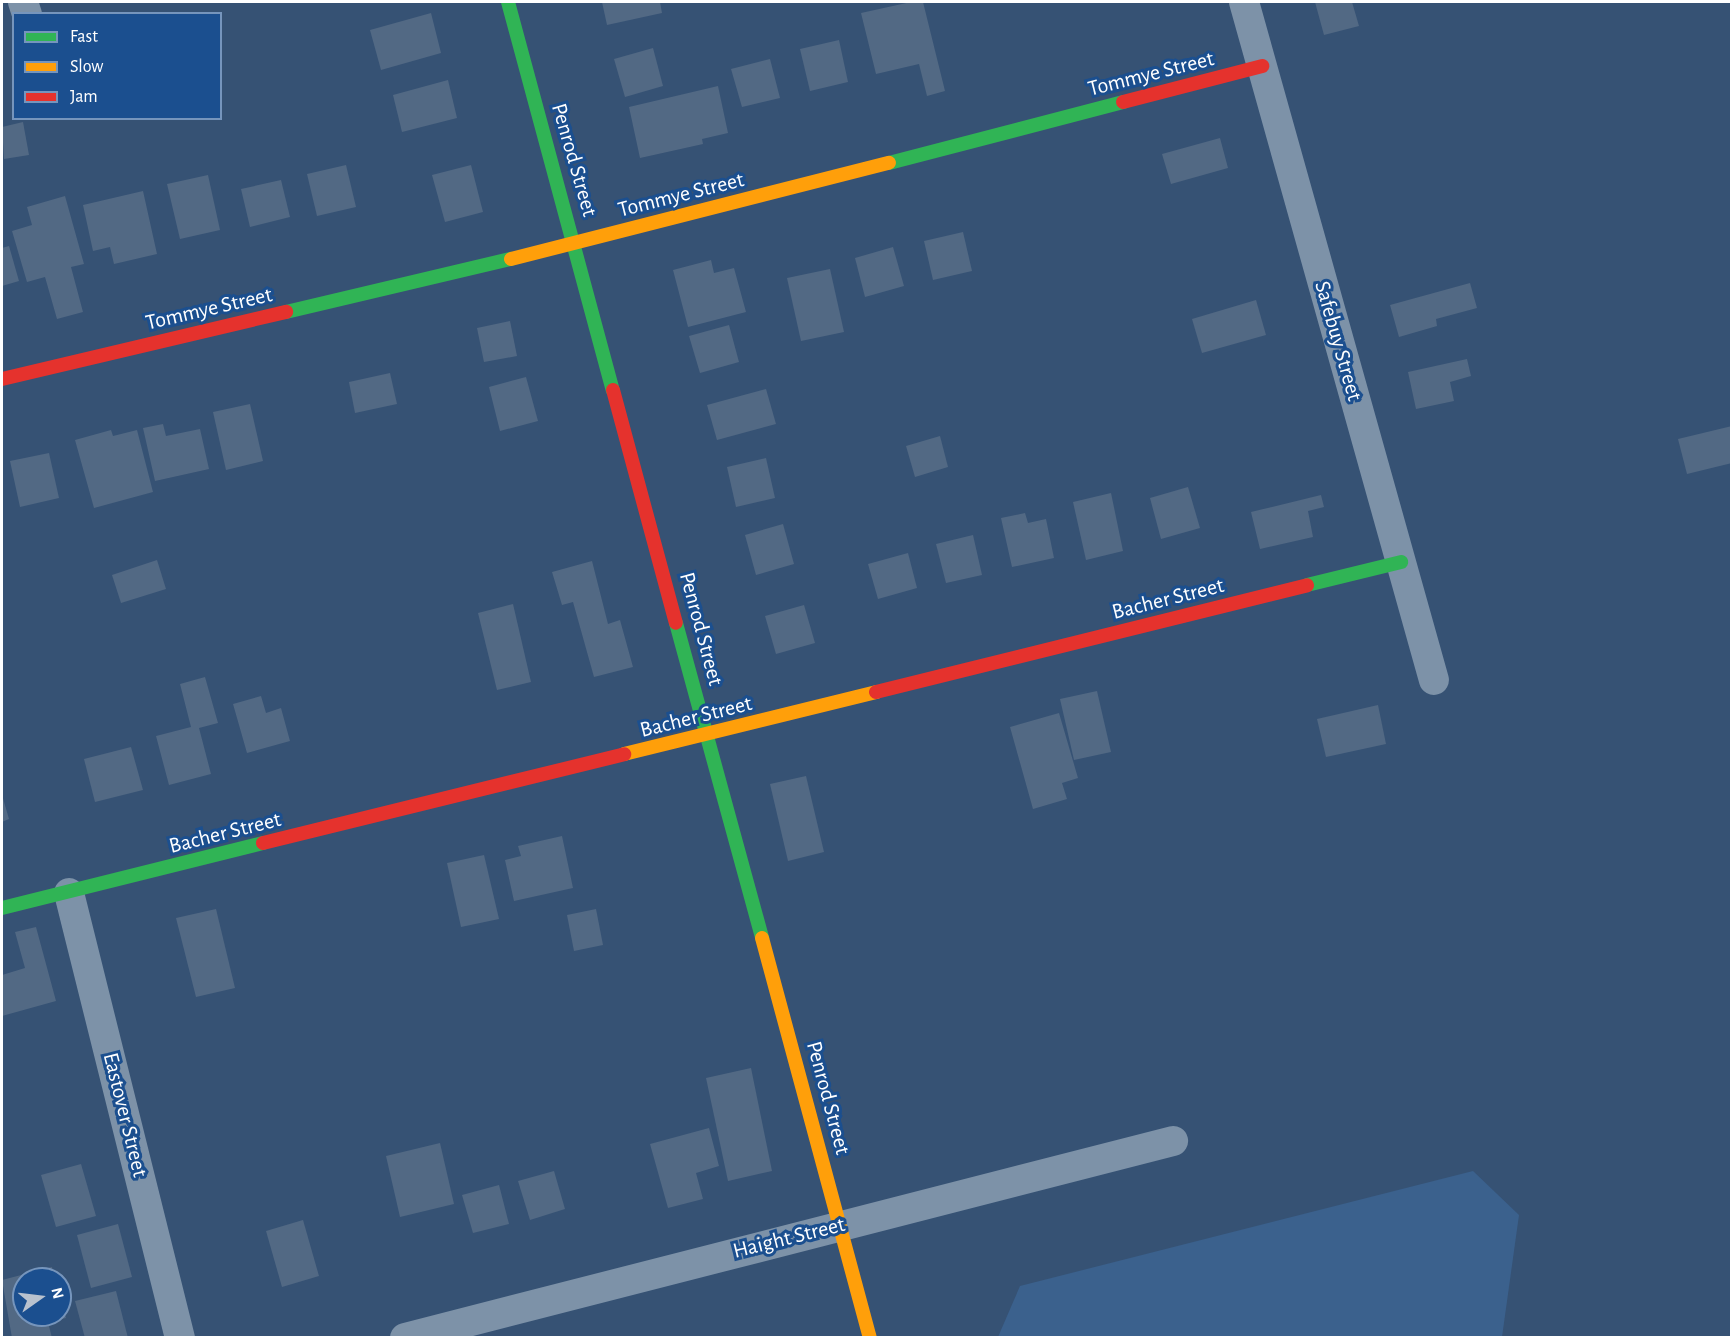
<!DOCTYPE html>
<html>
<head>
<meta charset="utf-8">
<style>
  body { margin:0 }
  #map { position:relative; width:1733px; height:1339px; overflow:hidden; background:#365274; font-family:"Alegreya Sans",sans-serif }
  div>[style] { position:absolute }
  .water>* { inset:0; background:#3b618d }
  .building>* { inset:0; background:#526984 }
  .street>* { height:30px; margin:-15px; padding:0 15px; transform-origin:15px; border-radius:15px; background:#7d92a8 }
  .fast>* { height:14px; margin:-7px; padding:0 7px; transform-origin:7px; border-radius:7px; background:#30b455 }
  .slow>* { height:14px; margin:-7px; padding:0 7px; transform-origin:7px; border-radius:7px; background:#ff9f0a }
  .jam>* { height:14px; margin:-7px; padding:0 7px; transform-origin:7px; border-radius:7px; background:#e5322d }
  span { translate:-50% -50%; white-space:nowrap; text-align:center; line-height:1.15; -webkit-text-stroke:6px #1b4f8f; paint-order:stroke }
  .street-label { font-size:22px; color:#fff }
  .frame { position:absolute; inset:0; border:3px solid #fff; pointer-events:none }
  .legend { position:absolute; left:12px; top:12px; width:210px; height:108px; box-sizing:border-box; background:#1b4f8f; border:2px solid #7695bc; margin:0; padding:8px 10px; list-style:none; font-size:18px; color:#fff }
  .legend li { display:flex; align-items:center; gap:12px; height:30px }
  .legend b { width:30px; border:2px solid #7695bc }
  .north { position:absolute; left:12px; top:1267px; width:60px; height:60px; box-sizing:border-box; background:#1b4f8f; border:2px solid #7695bc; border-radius:50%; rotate:76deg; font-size:16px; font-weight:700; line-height:24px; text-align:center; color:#fff }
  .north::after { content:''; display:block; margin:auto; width:21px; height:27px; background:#b9c2ce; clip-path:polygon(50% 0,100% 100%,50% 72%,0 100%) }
</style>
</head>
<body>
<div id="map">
  <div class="water">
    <div style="clip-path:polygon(1473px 1171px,1519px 1215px,1502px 1337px,998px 1337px,1020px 1286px)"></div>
  </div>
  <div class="building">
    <div style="clip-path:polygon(602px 2px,660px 2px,662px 13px,607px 25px)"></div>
    <div style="clip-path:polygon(911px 2px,923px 2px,945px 91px,927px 96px,919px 64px,876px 74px,861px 13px)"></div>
    <div style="clip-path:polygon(1315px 2px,1352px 2px,1359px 26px,1324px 35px)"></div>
    <div style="clip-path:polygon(431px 13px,441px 53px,381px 70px,370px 30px)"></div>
    <div style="clip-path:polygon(839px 40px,848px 82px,810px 91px,800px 49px)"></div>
    <div style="clip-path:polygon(653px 48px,663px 86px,625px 97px,614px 59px)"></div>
    <div style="clip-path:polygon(770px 59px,780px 98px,742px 107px,731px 69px)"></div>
    <div style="clip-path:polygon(448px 80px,457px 118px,402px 132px,393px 95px)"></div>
    <div style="clip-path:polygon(718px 86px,728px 133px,702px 139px,703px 144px,640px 158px,629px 107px)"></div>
    <div style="clip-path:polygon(23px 122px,29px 155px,4px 159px,2px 127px)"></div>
    <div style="clip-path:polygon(1220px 138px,1228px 168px,1171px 184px,1162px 154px)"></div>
    <div style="clip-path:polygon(346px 165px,356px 207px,317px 216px,307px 174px)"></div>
    <div style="clip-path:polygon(471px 165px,483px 212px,445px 222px,432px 175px)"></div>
    <div style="clip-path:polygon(208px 175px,220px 230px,180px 239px,167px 184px)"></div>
    <div style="clip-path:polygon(281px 180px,290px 217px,250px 227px,241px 189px)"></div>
    <div style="clip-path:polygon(143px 191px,157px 254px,114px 264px,110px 247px,93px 251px,83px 205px)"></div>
    <div style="clip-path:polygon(65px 196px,84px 264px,71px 267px,83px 312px,57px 319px,45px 277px,27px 282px,12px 231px,32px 225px,27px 207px)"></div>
    <div style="clip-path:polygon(963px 232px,972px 271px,933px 280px,924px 241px)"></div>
    <div style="clip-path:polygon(9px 246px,19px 281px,2px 286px,2px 248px)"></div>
    <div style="clip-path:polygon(893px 247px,904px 286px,865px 297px,855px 258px)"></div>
    <div style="clip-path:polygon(711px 260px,714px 273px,734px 268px,746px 312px,688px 327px,673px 270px)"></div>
    <div style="clip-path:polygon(830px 269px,844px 332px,801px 341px,787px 278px)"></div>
    <div style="clip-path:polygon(1470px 283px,1477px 308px,1436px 319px,1437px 326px,1399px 337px,1390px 305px)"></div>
    <div style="clip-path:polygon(1256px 300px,1266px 335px,1202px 353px,1192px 319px)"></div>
    <div style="clip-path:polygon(510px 321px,517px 356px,484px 362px,477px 328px)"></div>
    <div style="clip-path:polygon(729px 325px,739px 362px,700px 373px,689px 336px)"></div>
    <div style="clip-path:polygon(1467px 359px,1471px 376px,1450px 382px,1454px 401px,1416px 409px,1408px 372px)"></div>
    <div style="clip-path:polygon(390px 373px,397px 404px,355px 413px,349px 382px)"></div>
    <div style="clip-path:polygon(526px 377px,538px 421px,500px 431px,489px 387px)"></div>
    <div style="clip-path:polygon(766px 389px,776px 424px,717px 440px,707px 405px)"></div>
    <div style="clip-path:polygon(250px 404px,263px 461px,226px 470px,213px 412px)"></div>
    <div style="clip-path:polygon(163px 424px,166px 436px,200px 429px,209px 469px,155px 481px,143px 428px)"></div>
    <div style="clip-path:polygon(1732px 426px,1732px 463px,1687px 474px,1678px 439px)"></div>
    <div style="clip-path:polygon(111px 430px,113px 436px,137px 430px,153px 492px,94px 508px,75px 440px)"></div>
    <div style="clip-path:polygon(940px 436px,948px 467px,915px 477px,906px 446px)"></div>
    <div style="clip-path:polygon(49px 453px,59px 498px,20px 507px,10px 461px)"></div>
    <div style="clip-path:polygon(766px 458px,775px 498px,736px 507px,727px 467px)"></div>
    <div style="clip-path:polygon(1188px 487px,1200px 528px,1161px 539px,1150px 498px)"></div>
    <div style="clip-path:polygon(1111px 493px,1123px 551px,1086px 560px,1073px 502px)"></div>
    <div style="clip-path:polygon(1321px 495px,1324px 507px,1308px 511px,1313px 537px,1260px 549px,1251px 512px)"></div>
    <div style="clip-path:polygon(1025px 513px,1028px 523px,1046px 519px,1054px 558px,1012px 567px,1001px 518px)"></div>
    <div style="clip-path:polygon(783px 524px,794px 564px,756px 575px,745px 535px)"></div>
    <div style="clip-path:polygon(973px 535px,982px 575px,946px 583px,936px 544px)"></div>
    <div style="clip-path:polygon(908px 553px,917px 588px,878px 599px,868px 564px)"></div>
    <div style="clip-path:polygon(157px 560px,166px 589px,121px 603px,112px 575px)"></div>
    <div style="clip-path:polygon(592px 561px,608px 624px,620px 620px,633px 667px,594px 677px,573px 602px,562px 605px,552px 572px)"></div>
    <div style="clip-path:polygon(513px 604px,531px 682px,497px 690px,478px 613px)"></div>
    <div style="clip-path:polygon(804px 605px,815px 643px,776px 654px,765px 616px)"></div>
    <div style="clip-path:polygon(205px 677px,218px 723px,199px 728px,211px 774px,169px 785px,156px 736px,191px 727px,180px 684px)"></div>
    <div style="clip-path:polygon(1097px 691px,1111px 752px,1074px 760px,1060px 699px)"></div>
    <div style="clip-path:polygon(261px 696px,266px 713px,281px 708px,290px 741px,247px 753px,233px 704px)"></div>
    <div style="clip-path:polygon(1378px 705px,1386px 744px,1326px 757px,1317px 719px)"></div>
    <div style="clip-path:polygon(1059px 713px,1078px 778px,1062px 783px,1067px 799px,1033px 809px,1010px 727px)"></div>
    <div style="clip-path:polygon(131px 747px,143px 790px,95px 802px,84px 759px)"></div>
    <div style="clip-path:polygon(806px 776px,824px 852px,788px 861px,770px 784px)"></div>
    <div style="clip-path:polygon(2px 795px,9px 819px,2px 822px)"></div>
    <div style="clip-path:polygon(562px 836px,573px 888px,514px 901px,505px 860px,521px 856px,518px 846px)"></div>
    <div style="clip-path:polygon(484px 855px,499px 919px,461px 927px,447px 863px)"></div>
    <div style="clip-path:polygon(216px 909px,235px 988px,196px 997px,176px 918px)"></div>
    <div style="clip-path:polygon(596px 909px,603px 945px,574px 951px,567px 915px)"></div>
    <div style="clip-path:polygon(36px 927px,56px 1001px,2px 1016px,2px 975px,25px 968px,15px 932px)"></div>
    <div style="clip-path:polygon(751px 1068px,772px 1171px,728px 1181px,706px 1078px)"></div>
    <div style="clip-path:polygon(709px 1128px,719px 1166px,696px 1173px,703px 1199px,668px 1208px,650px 1144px)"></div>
    <div style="clip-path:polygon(440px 1143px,454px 1204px,400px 1217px,386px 1156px)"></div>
    <div style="clip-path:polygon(81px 1164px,96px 1216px,56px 1227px,41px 1175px)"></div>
    <div style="clip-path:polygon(554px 1171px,565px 1209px,530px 1220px,518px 1181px)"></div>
    <div style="clip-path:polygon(499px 1185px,509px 1224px,473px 1233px,462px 1195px)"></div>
    <div style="clip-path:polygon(303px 1220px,319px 1276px,282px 1287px,266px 1231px)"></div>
    <div style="clip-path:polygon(118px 1224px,132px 1277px,91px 1288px,77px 1235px)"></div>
    <div style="clip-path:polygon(52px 1267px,55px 1279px,24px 1279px,24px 1315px,60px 1315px,61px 1300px,66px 1318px,48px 1322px,52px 1338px,12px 1338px,2px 1280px)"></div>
    <div style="clip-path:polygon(116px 1291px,128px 1338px,85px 1338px,75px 1301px)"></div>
  </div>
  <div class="street">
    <div style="left:23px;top:2px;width:13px;rotate:72deg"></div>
    <div style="left:1244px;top:2px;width:704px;rotate:74.35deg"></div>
    <div style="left:69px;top:893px;width:459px;rotate:76deg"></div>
    <div style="left:405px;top:1338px;width:793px;rotate:-14.39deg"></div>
  </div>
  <div class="fast">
    <div style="left:508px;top:2px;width:402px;rotate:74.9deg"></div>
    <div style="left:889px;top:163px;width:242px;rotate:-14.6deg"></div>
    <div style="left:286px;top:312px;width:231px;rotate:-13.3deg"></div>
    <div style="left:1307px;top:585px;width:97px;rotate:-13.7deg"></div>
    <div style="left:676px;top:623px;width:327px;rotate:74.7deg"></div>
    <div style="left:2px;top:908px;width:269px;rotate:-14deg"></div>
  </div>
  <div class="slow">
    <div style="left:511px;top:259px;width:390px;rotate:-14.3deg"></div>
    <div style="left:624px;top:754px;width:260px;rotate:-13.8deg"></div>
    <div style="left:762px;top:938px;width:414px;rotate:74.9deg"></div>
  </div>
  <div class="jam">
    <div style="left:1123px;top:102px;width:144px;rotate:-14.5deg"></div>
    <div style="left:2px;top:379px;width:292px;rotate:-13.3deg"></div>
    <div style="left:613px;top:390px;width:241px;rotate:74.9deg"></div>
    <div style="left:876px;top:692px;width:444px;rotate:-13.9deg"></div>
    <div style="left:263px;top:843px;width:372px;rotate:-13.8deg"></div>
  </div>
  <div class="street-label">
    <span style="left:1151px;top:74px;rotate:-14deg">Tommye Street</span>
    <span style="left:574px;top:160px;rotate:74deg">Penrod Street</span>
    <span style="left:681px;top:195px;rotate:-14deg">Tommye Street</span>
    <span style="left:209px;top:309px;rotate:-13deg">Tommye Street</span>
    <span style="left:1338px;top:341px;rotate:74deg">Safebuy Street</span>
    <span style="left:1168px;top:599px;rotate:-14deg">Bacher Street</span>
    <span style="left:701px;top:629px;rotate:75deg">Penrod Street</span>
    <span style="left:696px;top:717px;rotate:-14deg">Bacher Street</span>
    <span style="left:225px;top:833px;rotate:-14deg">Bacher Street</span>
    <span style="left:828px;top:1098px;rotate:75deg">Penrod Street</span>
    <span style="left:125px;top:1115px;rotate:76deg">Eastover Street</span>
    <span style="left:789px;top:1238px;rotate:-14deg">Haight Street</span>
  </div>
  <div class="frame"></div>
  <ul class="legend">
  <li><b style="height:8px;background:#30b455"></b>Fast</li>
  <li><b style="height:8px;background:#ff9f0a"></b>Slow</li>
  <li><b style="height:8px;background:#e5322d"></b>Jam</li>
  </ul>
  <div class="north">N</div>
</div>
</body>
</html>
